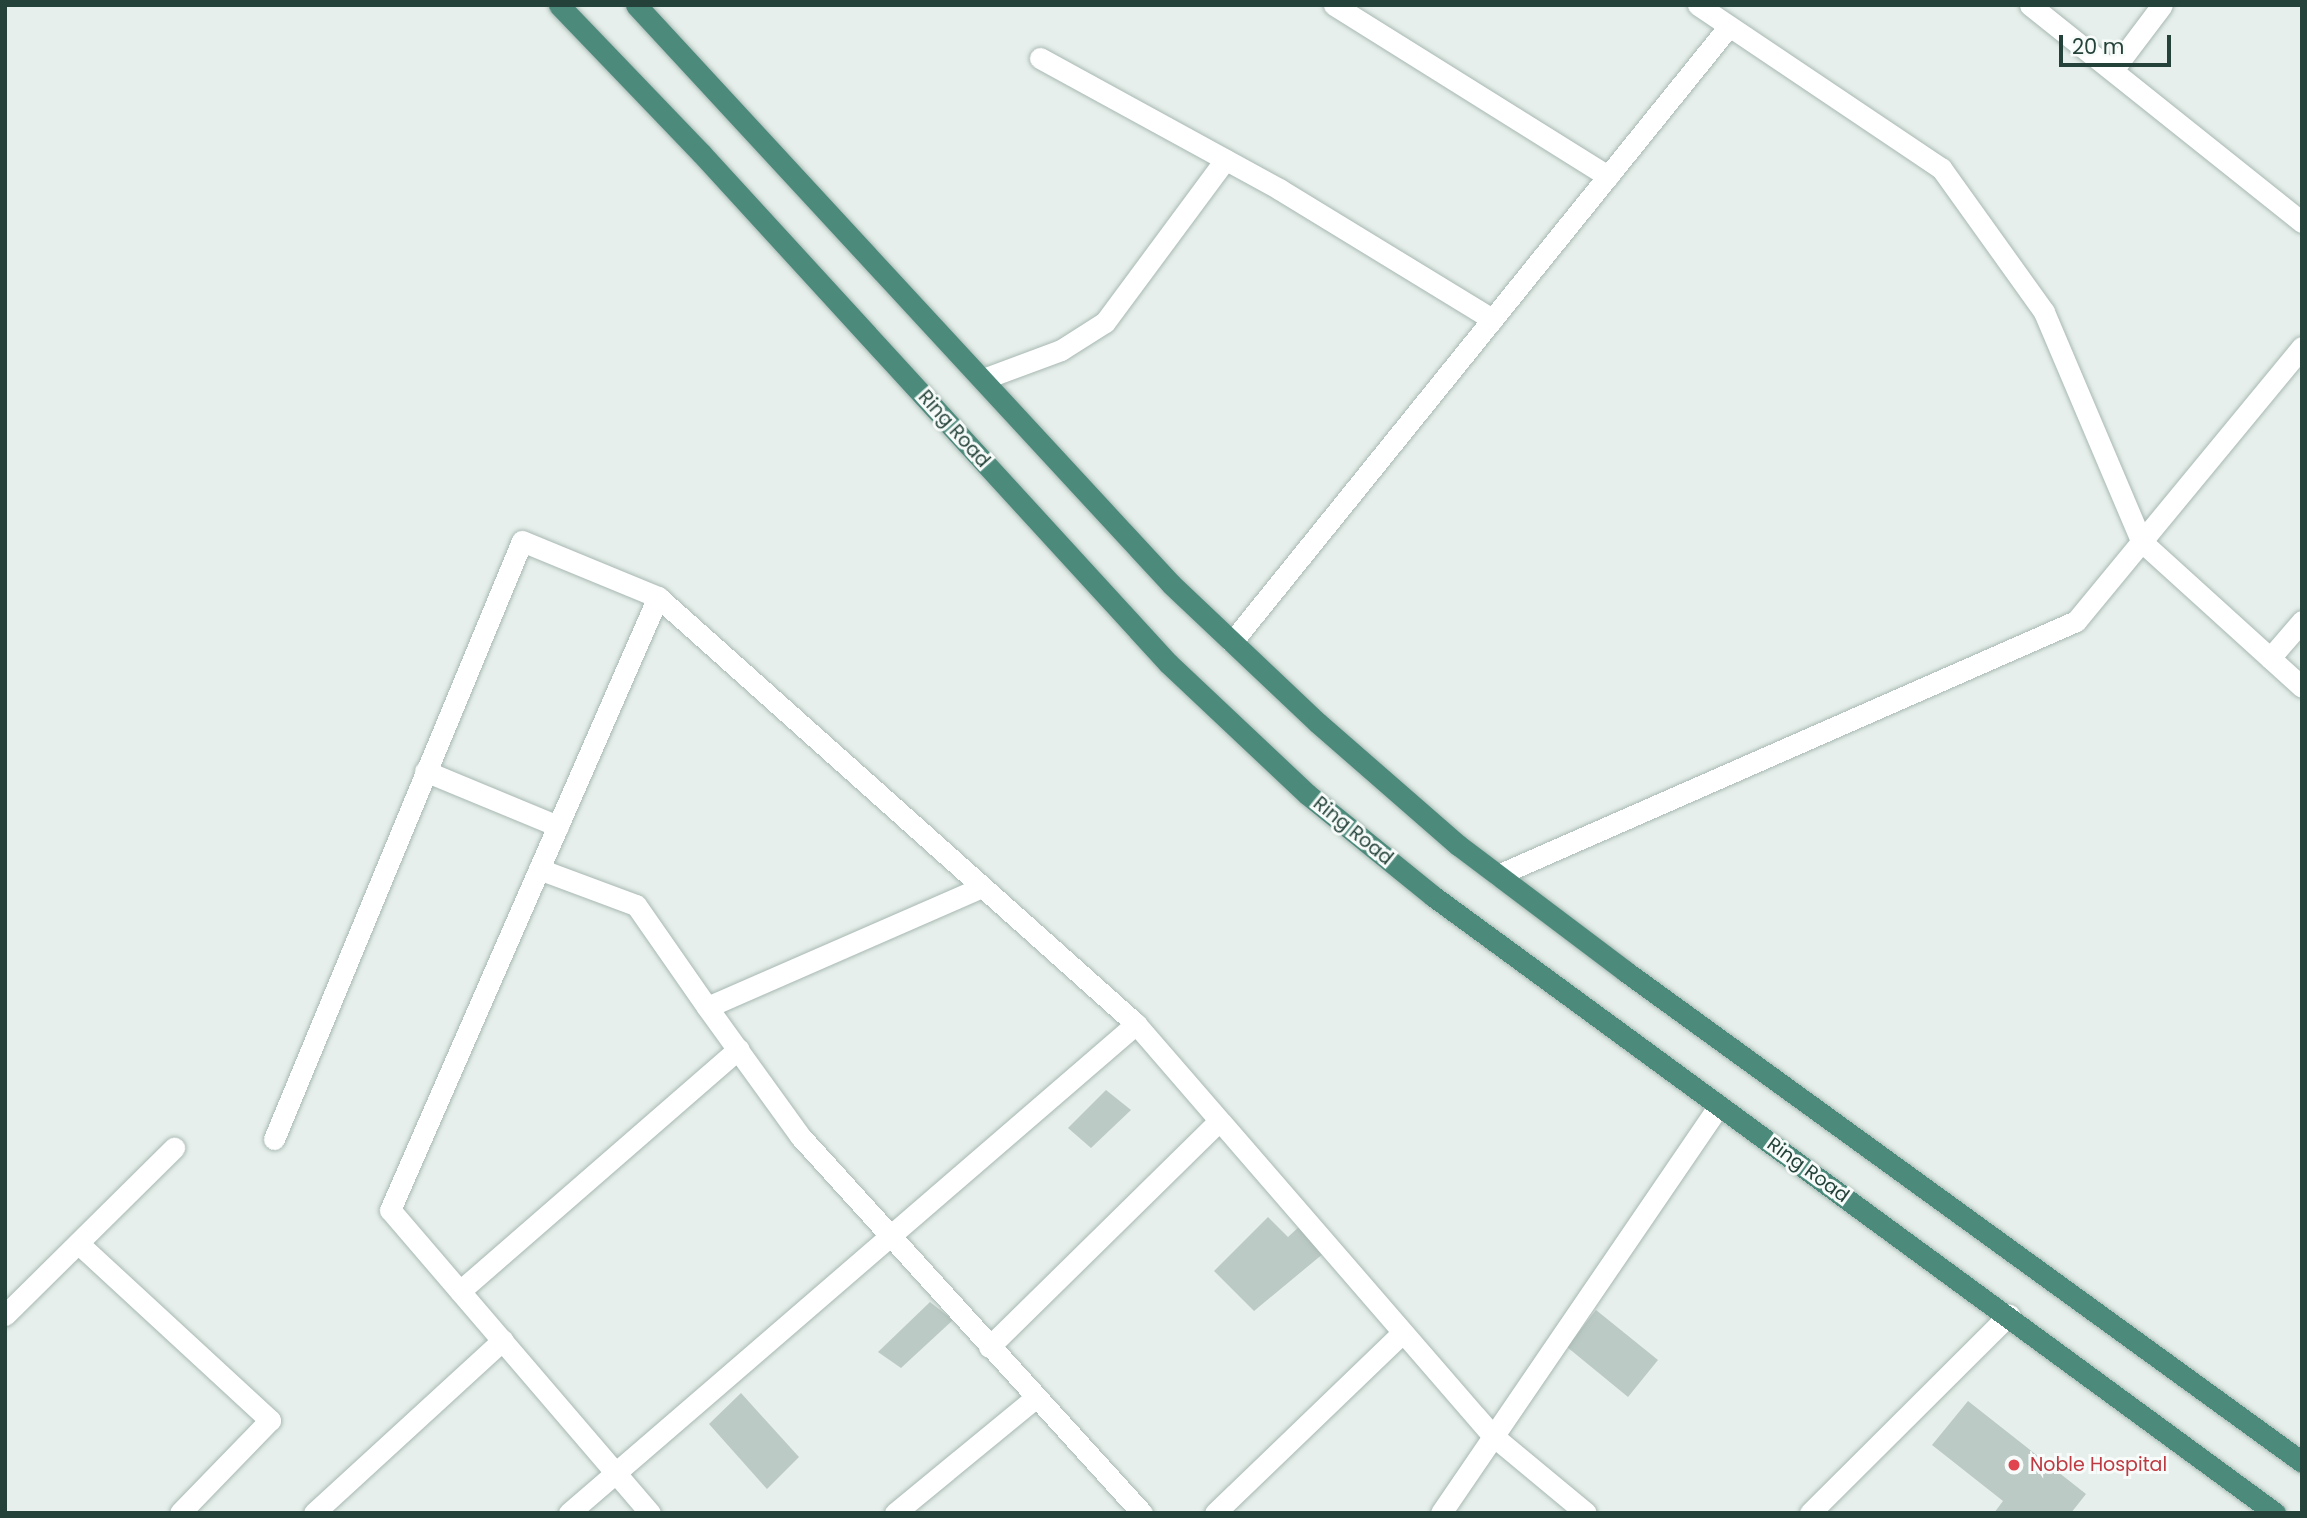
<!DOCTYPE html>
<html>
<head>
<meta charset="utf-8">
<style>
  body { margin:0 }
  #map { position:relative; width:2307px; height:1518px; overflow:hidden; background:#e6efeb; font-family:Poppins,sans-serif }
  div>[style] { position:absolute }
  .building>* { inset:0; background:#bbcac4 }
  .roads { filter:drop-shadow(0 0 2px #a8b8b2) drop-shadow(0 0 2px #a8b8b2) }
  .minor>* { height:21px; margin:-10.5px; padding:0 10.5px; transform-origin:10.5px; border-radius:10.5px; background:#fff }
  .tertiary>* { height:21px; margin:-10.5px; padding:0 10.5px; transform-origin:10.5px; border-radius:10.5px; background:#fff }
  .trunk>* { height:21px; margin:-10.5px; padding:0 10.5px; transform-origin:10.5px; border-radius:10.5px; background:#4c8a7c }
  .dots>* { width:19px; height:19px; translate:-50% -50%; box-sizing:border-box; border:4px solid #f7fbf9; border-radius:50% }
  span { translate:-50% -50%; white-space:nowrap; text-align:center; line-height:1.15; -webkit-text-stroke:6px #f7fbf9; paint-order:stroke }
  .street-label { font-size:19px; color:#24423a }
  .health-label { font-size:19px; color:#be3a42 }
  .left { translate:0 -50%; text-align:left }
  .frame { position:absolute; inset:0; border:7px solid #24423a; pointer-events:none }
  .scale { position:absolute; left:2059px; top:35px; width:112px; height:32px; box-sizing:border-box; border:4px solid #24423a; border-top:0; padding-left:9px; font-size:21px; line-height:24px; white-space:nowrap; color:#24423a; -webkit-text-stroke:5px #f7fbf9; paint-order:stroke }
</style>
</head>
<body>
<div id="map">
  <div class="building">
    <div style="clip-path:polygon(1106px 1090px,1131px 1110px,1091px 1148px,1068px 1128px)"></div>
    <div style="clip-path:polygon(1268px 1217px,1288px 1237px,1301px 1225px,1324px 1253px,1254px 1311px,1214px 1271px)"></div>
    <div style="clip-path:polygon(930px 1302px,953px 1320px,901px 1368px,878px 1352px)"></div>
    <div style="clip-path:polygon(1596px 1310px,1658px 1360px,1628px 1397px,1567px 1347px)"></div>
    <div style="clip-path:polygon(741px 1393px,799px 1457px,767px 1489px,709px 1424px)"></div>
    <div style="clip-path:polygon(1968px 1401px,2086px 1494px,2071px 1513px,1994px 1513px,2003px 1501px,1932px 1445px)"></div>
  </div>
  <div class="roads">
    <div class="minor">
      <div style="left:1334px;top:5px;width:323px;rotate:32deg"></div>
      <div style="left:1698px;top:5px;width:293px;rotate:33.9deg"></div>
      <div style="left:1941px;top:168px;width:177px;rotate:54.4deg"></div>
      <div style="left:2044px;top:312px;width:249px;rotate:67deg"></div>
      <div style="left:2141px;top:541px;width:217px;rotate:42.2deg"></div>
      <div style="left:2030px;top:5px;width:348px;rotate:38.6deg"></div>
      <div style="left:1040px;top:58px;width:273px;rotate:28.7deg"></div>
      <div style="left:1279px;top:189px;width:250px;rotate:31.4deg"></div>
      <div style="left:2113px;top:70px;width:81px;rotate:-53deg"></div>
      <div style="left:983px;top:379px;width:83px;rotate:-20.4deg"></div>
      <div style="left:1061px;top:350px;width:52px;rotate:-32.5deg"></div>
      <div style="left:1105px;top:322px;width:202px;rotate:-53.5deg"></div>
      <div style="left:1232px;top:642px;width:791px;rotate:-51.1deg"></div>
      <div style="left:2270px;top:658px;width:49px;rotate:-49.1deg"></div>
      <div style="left:425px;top:771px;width:144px;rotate:22.5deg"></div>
      <div style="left:539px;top:869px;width:103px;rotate:20.4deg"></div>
      <div style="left:636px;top:905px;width:124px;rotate:55.2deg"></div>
      <div style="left:1498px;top:875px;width:631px;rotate:-23.72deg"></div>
      <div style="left:2076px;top:621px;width:355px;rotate:-50.5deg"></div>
      <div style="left:982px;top:887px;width:300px;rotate:156.4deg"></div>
      <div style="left:707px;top:1007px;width:159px;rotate:54.2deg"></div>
      <div style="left:800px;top:1136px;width:509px;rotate:47.79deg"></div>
      <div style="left:274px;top:1139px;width:647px;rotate:-67.48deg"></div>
      <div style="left:522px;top:541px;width:147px;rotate:22.4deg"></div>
      <div style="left:658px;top:597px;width:641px;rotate:41.77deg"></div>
      <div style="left:1136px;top:1024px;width:544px;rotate:49.1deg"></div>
      <div style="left:1492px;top:1435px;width:122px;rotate:39.7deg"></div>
      <div style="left:79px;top:1244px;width:260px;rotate:42.7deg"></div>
      <div style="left:270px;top:1420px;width:129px;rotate:134.1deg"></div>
      <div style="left:460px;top:1291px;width:369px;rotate:-41deg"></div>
      <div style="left:5px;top:1315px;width:238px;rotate:-44.7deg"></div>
      <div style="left:989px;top:1347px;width:322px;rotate:-44.5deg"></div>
      <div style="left:314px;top:1513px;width:256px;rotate:-42.5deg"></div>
      <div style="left:569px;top:1513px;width:749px;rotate:-40.78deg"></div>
      <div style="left:650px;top:1513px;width:399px;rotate:-130.6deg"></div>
      <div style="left:390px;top:1210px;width:669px;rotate:-66.39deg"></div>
      <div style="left:895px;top:1513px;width:183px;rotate:-39.4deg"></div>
      <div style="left:1215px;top:1513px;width:258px;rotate:-43.9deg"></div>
      <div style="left:1441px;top:1513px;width:493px;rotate:-55.7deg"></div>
    </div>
    <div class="tertiary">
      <div style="left:1810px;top:1513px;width:281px;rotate:-44.9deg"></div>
    </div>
    <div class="trunk">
      <div style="left:559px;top:5px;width:205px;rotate:46.2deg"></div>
      <div style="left:701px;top:153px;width:692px;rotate:47.52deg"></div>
      <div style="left:1168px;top:663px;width:191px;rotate:43.3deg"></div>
      <div style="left:1307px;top:794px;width:162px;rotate:39deg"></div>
      <div style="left:1433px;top:896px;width:1044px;rotate:36.23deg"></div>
      <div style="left:636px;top:5px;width:788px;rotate:47.26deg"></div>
      <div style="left:1171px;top:584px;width:202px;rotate:43.4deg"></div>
      <div style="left:1318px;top:723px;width:186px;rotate:41.1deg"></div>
      <div style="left:1458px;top:845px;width:209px;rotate:37deg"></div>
      <div style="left:1625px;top:971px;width:836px;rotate:35.95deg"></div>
    </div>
  </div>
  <div class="dots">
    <div style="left:2014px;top:1465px;background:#e0444e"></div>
  </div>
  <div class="street-label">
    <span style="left:954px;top:429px;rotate:48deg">Ring Road</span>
    <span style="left:1353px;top:831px;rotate:39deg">Ring Road</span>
    <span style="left:1808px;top:1170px;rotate:36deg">Ring Road</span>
  </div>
  <div class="health-label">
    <span class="left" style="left:2030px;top:1465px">Noble Hospital</span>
  </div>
  <div class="frame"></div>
  <div class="scale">20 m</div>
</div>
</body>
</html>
